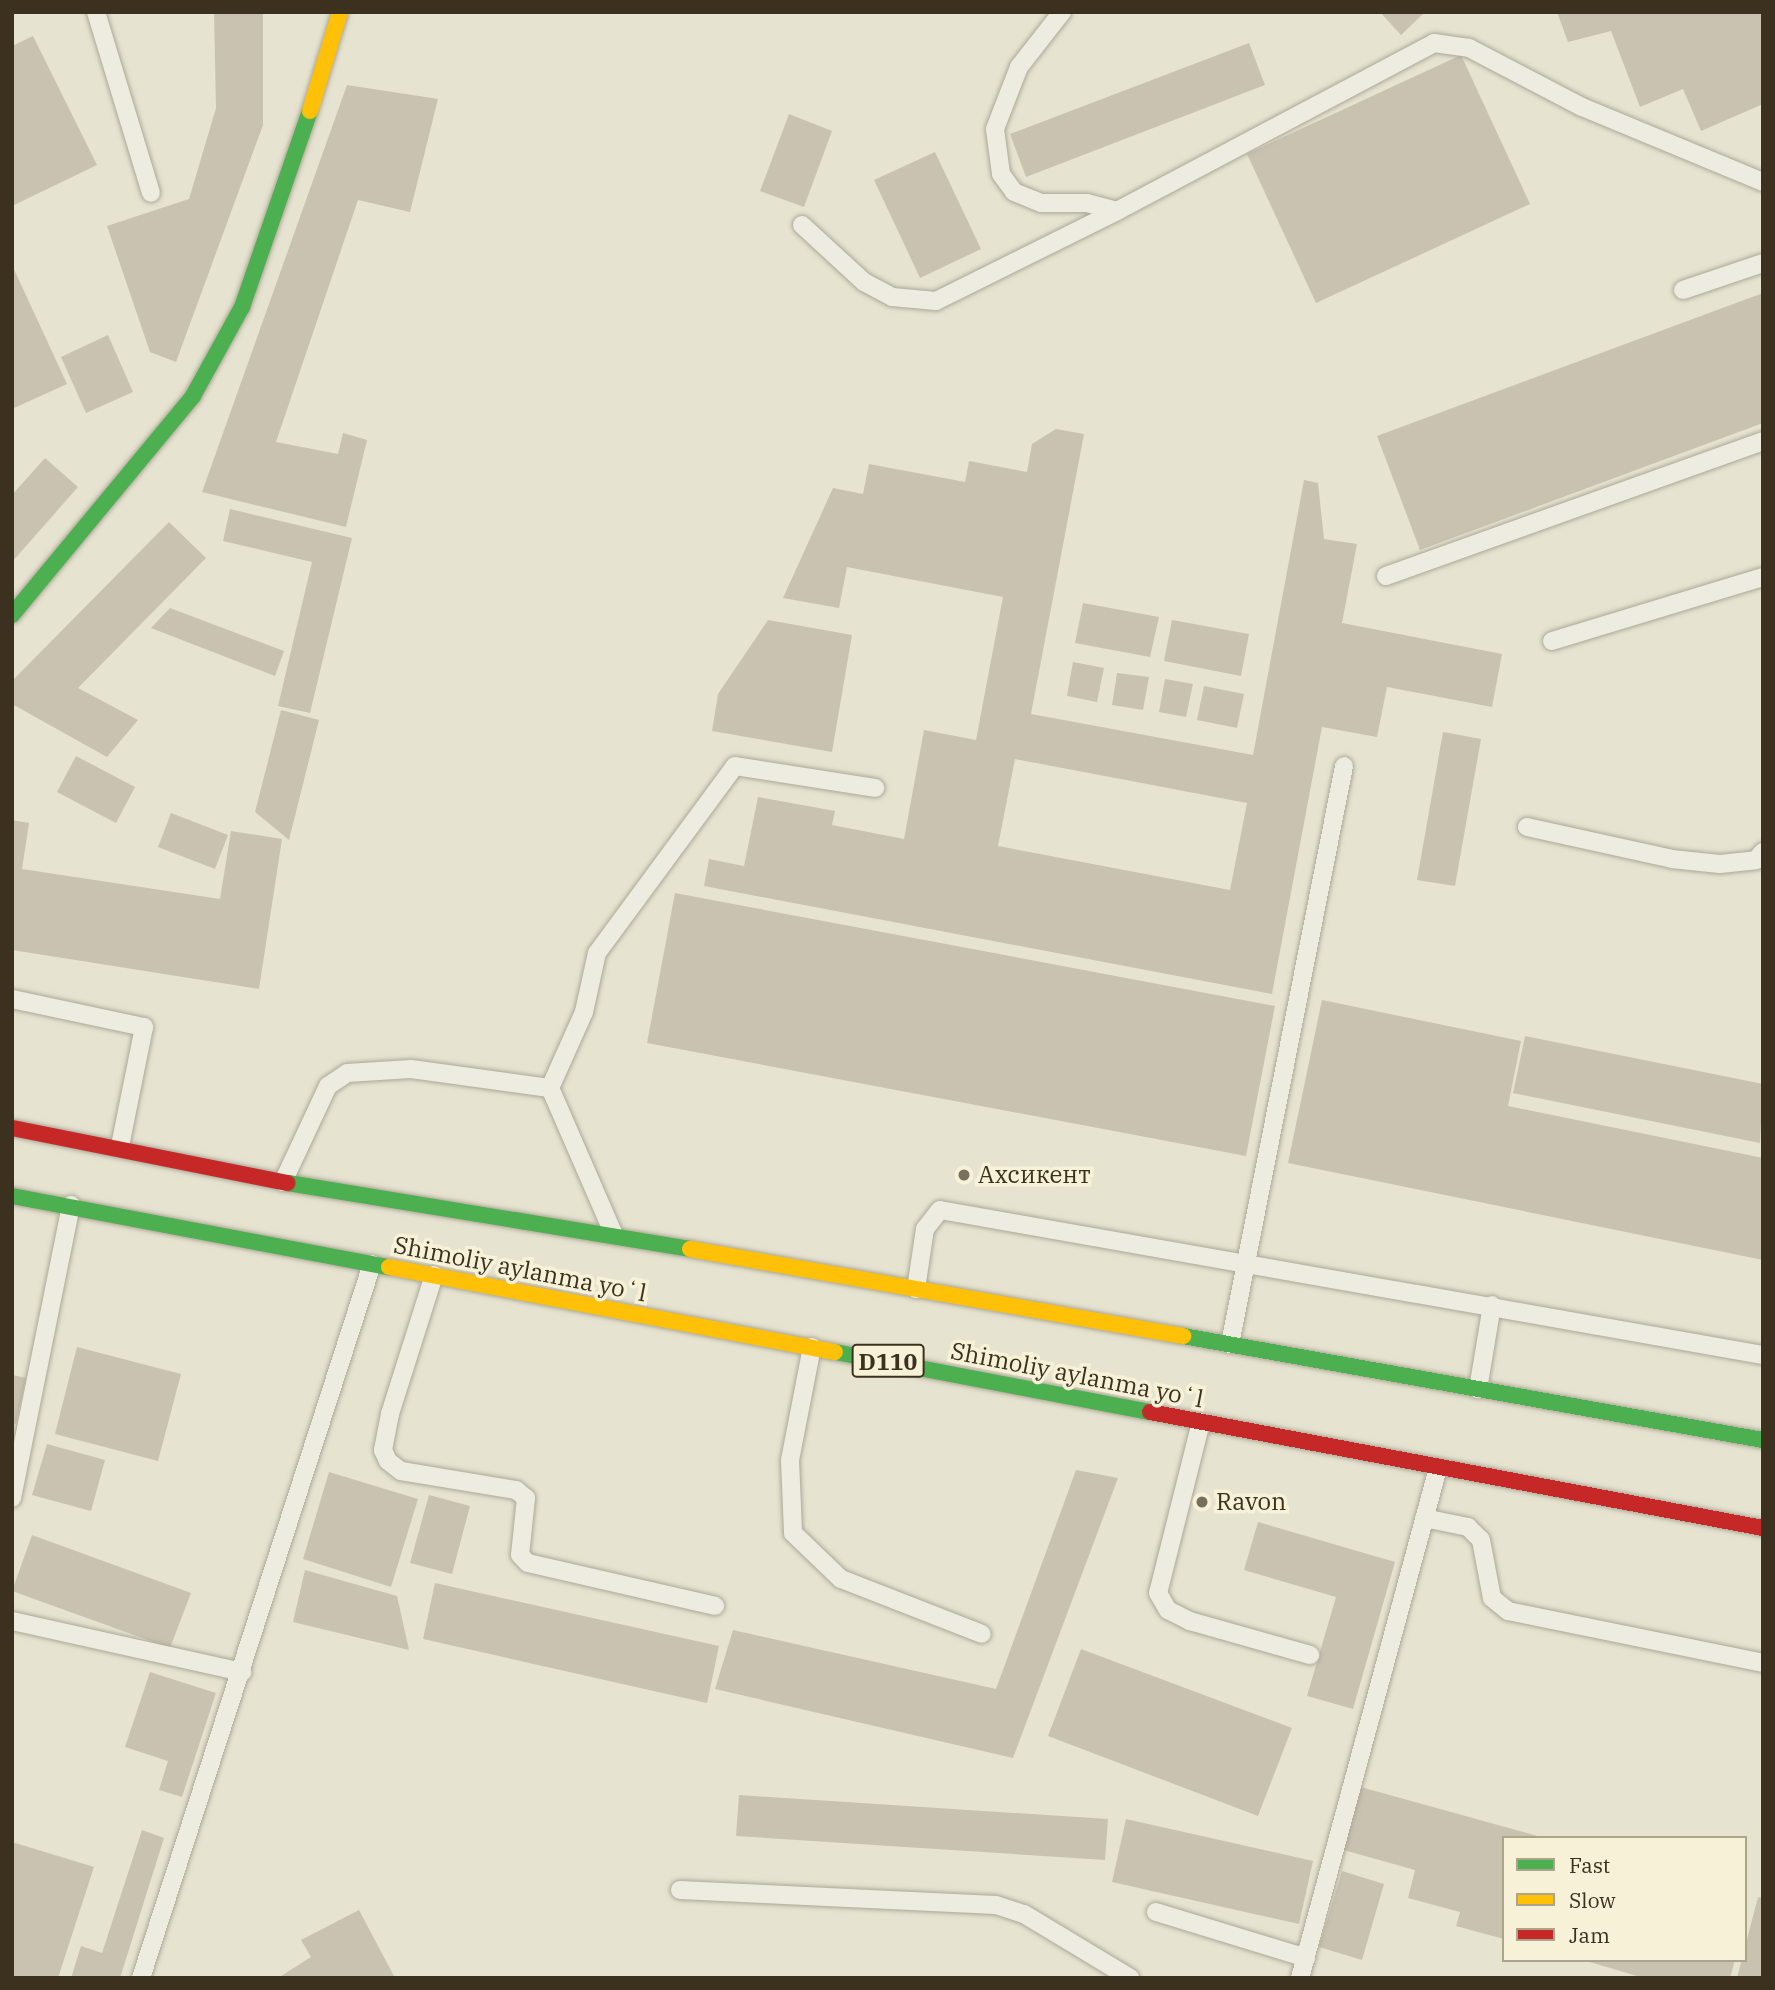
<!DOCTYPE html>
<html>
<head>
<meta charset="utf-8">
<style>
  body { margin:0 }
  #map { position:relative; width:1775px; height:1990px; overflow:hidden; background:#e6e3d0; font-family:"IBM Plex Serif",serif }
  div>[style] { position:absolute }
  .building>* { inset:0; background:#cac2b1 }
  .roads { filter:drop-shadow(0 0 2px #aca898) drop-shadow(0 0 2px #aca898) }
  .lane>* { height:18px; margin:-9px; padding:0 9px; transform-origin:9px; border-radius:9px; background:#eeece1 }
  .fast>* { height:16px; margin:-8px; padding:0 8px; transform-origin:8px; border-radius:8px; background:#4caf50 }
  .slow>* { height:16px; margin:-8px; padding:0 8px; transform-origin:8px; border-radius:8px; background:#ffc107 }
  .jam>* { height:16px; margin:-8px; padding:0 8px; transform-origin:8px; border-radius:8px; background:#c62828 }
  .dots>* { width:19px; height:19px; translate:-50% -50%; box-sizing:border-box; border:4px solid #f7f2d7; border-radius:50% }
  span { translate:-50% -50%; white-space:nowrap; text-align:center; line-height:1.15; -webkit-text-stroke:7px #f7f2d7; paint-order:stroke }
  .shield-label span { padding:2px 5px; background:#f7f2d7; border:2px solid; border-radius:5px; -webkit-text-stroke-width:0 }
  .shield-label { font-size:23px; color:#3c311f; font-weight:700 }
  .poi-label { font-size:24px; color:#3c311f }
  .left { translate:0 -50%; text-align:left }
  .street-label { font-size:24px; color:#3c311f }
  .frame { position:absolute; inset:0; border:14px solid #3c311f; pointer-events:none }
  .legend { position:absolute; left:1502px; top:1836px; width:245px; height:126px; box-sizing:border-box; background:#f7f2d7; border:2px solid #aca58d; margin:0; padding:9px 12px; list-style:none; font-size:21px; color:#3c311f }
  .legend li { display:flex; align-items:center; gap:14px; height:35px }
  .legend b { width:35px; border:2px solid #aca58d }
</style>
</head>
<body>
<div id="map">
  <div class="building">
    <div style="clip-path:polygon(214px 12px,263px 12px,263px 125px,176px 362px,150px 352px,107px 226px,189px 199px,216px 108px)"></div>
    <div style="clip-path:polygon(1380px 12px,1425px 12px,1401px 35px)"></div>
    <div style="clip-path:polygon(1557px 12px,1763px 12px,1763px 104px,1701px 131px,1683px 89px,1640px 107px,1611px 31px,1568px 42px)"></div>
    <div style="clip-path:polygon(33px 36px,97px 165px,12px 206px,12px 46px)"></div>
    <div style="clip-path:polygon(1249px 43px,1265px 85px,1026px 177px,1010px 134px)"></div>
    <div style="clip-path:polygon(1461px 55px,1530px 204px,1316px 303px,1247px 154px)"></div>
    <div style="clip-path:polygon(347px 85px,438px 99px,410px 212px,358px 200px,276px 442px,338px 454px,343px 433px,367px 440px,346px 527px,202px 492px)"></div>
    <div style="clip-path:polygon(789px 114px,832px 131px,804px 207px,760px 191px)"></div>
    <div style="clip-path:polygon(935px 152px,981px 249px,920px 278px,874px 180px)"></div>
    <div style="clip-path:polygon(12px 265px,67px 384px,12px 409px)"></div>
    <div style="clip-path:polygon(1763px 293px,1763px 423px,1420px 550px,1377px 436px)"></div>
    <div style="clip-path:polygon(108px 335px,133px 392px,86px 413px,61px 357px)"></div>
    <div style="clip-path:polygon(evenodd,1056px 429px,1084px 434px,1031px 714px,1253px 755px,1304px 480px,1318px 483px,1324px 539px,1357px 544px,1342px 623px,1502px 654px,1492px 707px,1387px 687px,1377px 737px,1322px 727px,1272px 994px,704px 886px,709px 859px,744px 866px,758px 797px,835px 811px,832px 825px,904px 839px,924px 730px,976px 740px,1003px 597px,847px 567px,839px 608px,783px 598px,833px 488px,863px 494px,869px 464px,965px 482px,969px 461px,1027px 472px,1032px 444px,1056px 429px,1015px 759px,1247px 803px,1230px 890px,998px 846px,1015px 759px)"></div>
    <div style="clip-path:polygon(45px 458px,78px 487px,12px 562px,12px 495px)"></div>
    <div style="clip-path:polygon(230px 509px,352px 538px,310px 713px,278px 706px,312px 562px,223px 541px)"></div>
    <div style="clip-path:polygon(169px 522px,206px 558px,78px 688px,138px 720px,107px 757px,12px 704px,12px 681px)"></div>
    <div style="clip-path:polygon(1083px 603px,1159px 617px,1150px 657px,1075px 643px)"></div>
    <div style="clip-path:polygon(170px 608px,284px 651px,275px 676px,151px 628px)"></div>
    <div style="clip-path:polygon(768px 620px,852px 635px,832px 752px,712px 731px,718px 694px)"></div>
    <div style="clip-path:polygon(1172px 620px,1249px 634px,1241px 676px,1164px 661px)"></div>
    <div style="clip-path:polygon(1073px 662px,1104px 668px,1097px 702px,1067px 696px)"></div>
    <div style="clip-path:polygon(1117px 673px,1149px 677px,1143px 710px,1112px 705px)"></div>
    <div style="clip-path:polygon(1165px 679px,1193px 684px,1186px 717px,1159px 712px)"></div>
    <div style="clip-path:polygon(1204px 686px,1244px 694px,1237px 728px,1197px 720px)"></div>
    <div style="clip-path:polygon(281px 710px,319px 720px,289px 840px,255px 812px)"></div>
    <div style="clip-path:polygon(1443px 732px,1481px 739px,1455px 886px,1417px 880px)"></div>
    <div style="clip-path:polygon(76px 756px,135px 787px,116px 823px,57px 792px)"></div>
    <div style="clip-path:polygon(171px 813px,228px 835px,215px 869px,158px 847px)"></div>
    <div style="clip-path:polygon(12px 820px,29px 823px,22px 869px,220px 899px,231px 831px,282px 839px,259px 989px,12px 950px)"></div>
    <div style="clip-path:polygon(675px 893px,1275px 1006px,1246px 1156px,647px 1043px)"></div>
    <div style="clip-path:polygon(1322px 1000px,1521px 1041px,1508px 1106px,1763px 1158px,1763px 1260px,1288px 1163px)"></div>
    <div style="clip-path:polygon(1525px 1036px,1763px 1084px,1760px 1143px,1513px 1093px)"></div>
    <div style="clip-path:polygon(77px 1347px,181px 1374px,158px 1461px,55px 1434px)"></div>
    <div style="clip-path:polygon(12px 1375px,26px 1378px,16px 1424px,12px 1423px)"></div>
    <div style="clip-path:polygon(47px 1444px,105px 1460px,91px 1511px,32px 1495px)"></div>
    <div style="clip-path:polygon(1076px 1470px,1118px 1478px,1013px 1758px,715px 1689px,733px 1630px,996px 1689px)"></div>
    <div style="clip-path:polygon(329px 1472px,418px 1499px,391px 1587px,303px 1559px)"></div>
    <div style="clip-path:polygon(429px 1495px,470px 1506px,452px 1574px,410px 1563px)"></div>
    <div style="clip-path:polygon(1258px 1522px,1395px 1562px,1353px 1709px,1307px 1696px,1336px 1597px,1244px 1570px)"></div>
    <div style="clip-path:polygon(32px 1535px,191px 1593px,170px 1648px,12px 1591px)"></div>
    <div style="clip-path:polygon(305px 1570px,397px 1596px,409px 1650px,293px 1622px)"></div>
    <div style="clip-path:polygon(435px 1583px,719px 1646px,707px 1703px,423px 1639px)"></div>
    <div style="clip-path:polygon(1081px 1649px,1292px 1728px,1258px 1816px,1048px 1736px)"></div>
    <div style="clip-path:polygon(150px 1672px,216px 1693px,182px 1797px,159px 1790px,168px 1761px,125px 1747px)"></div>
    <div style="clip-path:polygon(1357px 1786px,1541px 1837px,1504px 1838px,1504px 1939px,1456px 1926px,1460px 1912px,1408px 1898px,1415px 1870px,1340px 1849px)"></div>
    <div style="clip-path:polygon(739px 1795px,1108px 1819px,1105px 1860px,736px 1836px)"></div>
    <div style="clip-path:polygon(1126px 1819px,1313px 1861px,1299px 1924px,1112px 1882px)"></div>
    <div style="clip-path:polygon(142px 1830px,164px 1838px,120px 1978px,71px 1978px,81px 1946px,102px 1953px)"></div>
    <div style="clip-path:polygon(12px 1842px,94px 1867px,58px 1978px,12px 1978px)"></div>
    <div style="clip-path:polygon(1342px 1871px,1384px 1884px,1362px 1960px,1319px 1947px)"></div>
    <div style="clip-path:polygon(1758px 1897px,1763px 1898px,1763px 1978px,1737px 1978px)"></div>
    <div style="clip-path:polygon(359px 1910px,395px 1978px,278px 1978px,311px 1957px,301px 1940px)"></div>
    <div style="clip-path:polygon(1583px 1960px,1735px 1960px,1730px 1978px,1644px 1978px)"></div>
  </div>
  <div class="roads">
    <div class="lane">
      <div style="left:96px;top:12px;width:189px;rotate:73.1deg"></div>
      <div style="left:1062px;top:12px;width:70px;rotate:128deg"></div>
      <div style="left:1019px;top:67px;width:66px;rotate:111.2deg"></div>
      <div style="left:995px;top:129px;width:45px;rotate:82.4deg"></div>
      <div style="left:1001px;top:174px;width:22px;rotate:54deg"></div>
      <div style="left:1014px;top:192px;width:29px;rotate:22deg"></div>
      <div style="left:1041px;top:203px;width:46px"></div>
      <div style="left:1087px;top:203px;width:31px;rotate:15deg"></div>
      <div style="left:1117px;top:211px;width:359px;rotate:-27.9deg"></div>
      <div style="left:1434px;top:43px;width:35px;rotate:8deg"></div>
      <div style="left:1469px;top:48px;width:127px;rotate:27.6deg"></div>
      <div style="left:1582px;top:107px;width:196px;rotate:22.5deg"></div>
      <div style="left:802px;top:225px;width:84px;rotate:42.6deg"></div>
      <div style="left:864px;top:282px;width:32px;rotate:28deg"></div>
      <div style="left:892px;top:297px;width:44px;rotate:5.2deg"></div>
      <div style="left:936px;top:301px;width:202px;rotate:-26.4deg"></div>
      <div style="left:1683px;top:290px;width:84px;rotate:-18.6deg"></div>
      <div style="left:1386px;top:576px;width:400px;rotate:-19.7deg"></div>
      <div style="left:1552px;top:641px;width:220px;rotate:-16.9deg"></div>
      <div style="left:1527px;top:827px;width:148px;rotate:12.4deg"></div>
      <div style="left:1672px;top:859px;width:48px;rotate:5.9deg"></div>
      <div style="left:1720px;top:864px;width:36px;rotate:-6deg"></div>
      <div style="left:1756px;top:860px;width:11px;rotate:-49deg"></div>
      <div style="left:12px;top:999px;width:135px;rotate:12deg"></div>
      <div style="left:144px;top:1027px;width:121px;rotate:101.4deg"></div>
      <div style="left:283px;top:1182px;width:106px;rotate:-64.9deg"></div>
      <div style="left:328px;top:1086px;width:23px;rotate:-34deg"></div>
      <div style="left:347px;top:1073px;width:64px;rotate:-3.6deg"></div>
      <div style="left:411px;top:1069px;width:140px;rotate:7.8deg"></div>
      <div style="left:614px;top:1235px;width:160px;rotate:-113.5deg"></div>
      <div style="left:550px;top:1088px;width:83px;rotate:-65.9deg"></div>
      <div style="left:584px;top:1012px;width:60px;rotate:-77.6deg"></div>
      <div style="left:597px;top:953px;width:232px;rotate:-53.6deg"></div>
      <div style="left:735px;top:766px;width:142px;rotate:8.9deg"></div>
      <div style="left:434px;top:1275px;width:146px;rotate:107.6deg"></div>
      <div style="left:390px;top:1414px;width:37px;rotate:101deg"></div>
      <div style="left:383px;top:1450px;width:12px;rotate:66deg"></div>
      <div style="left:388px;top:1461px;width:16px;rotate:38deg"></div>
      <div style="left:401px;top:1471px;width:117px;rotate:9.4deg"></div>
      <div style="left:516px;top:1490px;width:13px;rotate:39deg"></div>
      <div style="left:526px;top:1498px;width:57px;rotate:96deg"></div>
      <div style="left:520px;top:1555px;width:11px;rotate:45deg"></div>
      <div style="left:528px;top:1563px;width:192px;rotate:12.9deg"></div>
      <div style="left:916px;top:1289px;width:61px;rotate:-81.5deg"></div>
      <div style="left:925px;top:1229px;width:24px;rotate:-52deg"></div>
      <div style="left:940px;top:1210px;width:836px;rotate:9.99deg"></div>
      <div style="left:1230px;top:1344px;width:589px;rotate:-78.84deg"></div>
      <div style="left:812px;top:1347px;width:115px;rotate:101deg"></div>
      <div style="left:790px;top:1460px;width:73px;rotate:87.6deg"></div>
      <div style="left:793px;top:1533px;width:66px;rotate:43.8deg"></div>
      <div style="left:841px;top:1579px;width:151px;rotate:21.3deg"></div>
      <div style="left:1478px;top:1389px;width:85px;rotate:-80.5deg"></div>
      <div style="left:1201px;top:1422px;width:176px;rotate:104.1deg"></div>
      <div style="left:1158px;top:1593px;width:20px;rotate:60deg"></div>
      <div style="left:1168px;top:1610px;width:25px;rotate:27deg"></div>
      <div style="left:1190px;top:1621px;width:125px;rotate:15.8deg"></div>
      <div style="left:12px;top:1498px;width:299px;rotate:-78.6deg"></div>
      <div style="left:1424px;top:1518px;width:45px;rotate:11.6deg"></div>
      <div style="left:1468px;top:1527px;width:18px;rotate:45deg"></div>
      <div style="left:1481px;top:1540px;width:59px;rotate:79.3deg"></div>
      <div style="left:1492px;top:1598px;width:21px;rotate:39deg"></div>
      <div style="left:1508px;top:1611px;width:260px;rotate:11.5deg"></div>
      <div style="left:12px;top:1621px;width:236px;rotate:12.5deg"></div>
      <div style="left:680px;top:1890px;width:316px;rotate:2.7deg"></div>
      <div style="left:996px;top:1905px;width:29px;rotate:18deg"></div>
      <div style="left:1024px;top:1914px;width:124px;rotate:31.1deg"></div>
      <div style="left:1156px;top:1912px;width:157px;rotate:17deg"></div>
      <div style="left:141px;top:1978px;width:750px;rotate:-72.07deg"></div>
      <div style="left:1300px;top:1978px;width:528px;rotate:-74.86deg"></div>
    </div>
    <div class="fast">
      <div style="left:12px;top:615px;width:284px;rotate:-50.4deg"></div>
      <div style="left:193px;top:396px;width:102px;rotate:-61.2deg"></div>
      <div style="left:242px;top:307px;width:207px;rotate:-70.9deg"></div>
      <div style="left:288px;top:1183px;width:407px;rotate:9.3deg"></div>
      <div style="left:12px;top:1196px;width:384px;rotate:10.7deg"></div>
      <div style="left:1183px;top:1336px;width:589px;rotate:10.17deg"></div>
      <div style="left:835px;top:1352px;width:321px;rotate:10.8deg"></div>
    </div>
    <div class="slow">
      <div style="left:310px;top:111px;width:103px;rotate:-73.1deg"></div>
      <div style="left:690px;top:1249px;width:501px;rotate:10.01deg"></div>
      <div style="left:389px;top:1267px;width:454px;rotate:10.8deg"></div>
    </div>
    <div class="jam">
      <div style="left:12px;top:1128px;width:281px;rotate:11.3deg"></div>
      <div style="left:1150px;top:1412px;width:624px;rotate:10.72deg"></div>
    </div>
  </div>
  <div class="dots">
    <div style="left:964px;top:1175px;background:#786f5d"></div>
    <div style="left:1202px;top:1502px;background:#786f5d"></div>
  </div>
  <div class="shield-label">
    <span style="left:888px;top:1361px">D110</span>
  </div>
  <div class="poi-label">
    <span class="left" style="left:978px;top:1175px">Ахсикент</span>
    <span class="left" style="left:1216px;top:1502px">Ravon</span>
  </div>
  <div class="street-label">
    <span style="left:520px;top:1269px;rotate:11deg">Shimoliy aylanma yoʻl</span>
    <span style="left:1077px;top:1375px;rotate:11deg">Shimoliy aylanma yoʻl</span>
  </div>
  <div class="frame"></div>
  <ul class="legend">
  <li><b style="height:9px;background:#4caf50"></b>Fast</li>
  <li><b style="height:9px;background:#ffc107"></b>Slow</li>
  <li><b style="height:9px;background:#c62828"></b>Jam</li>
  </ul>
</div>
</body>
</html>
